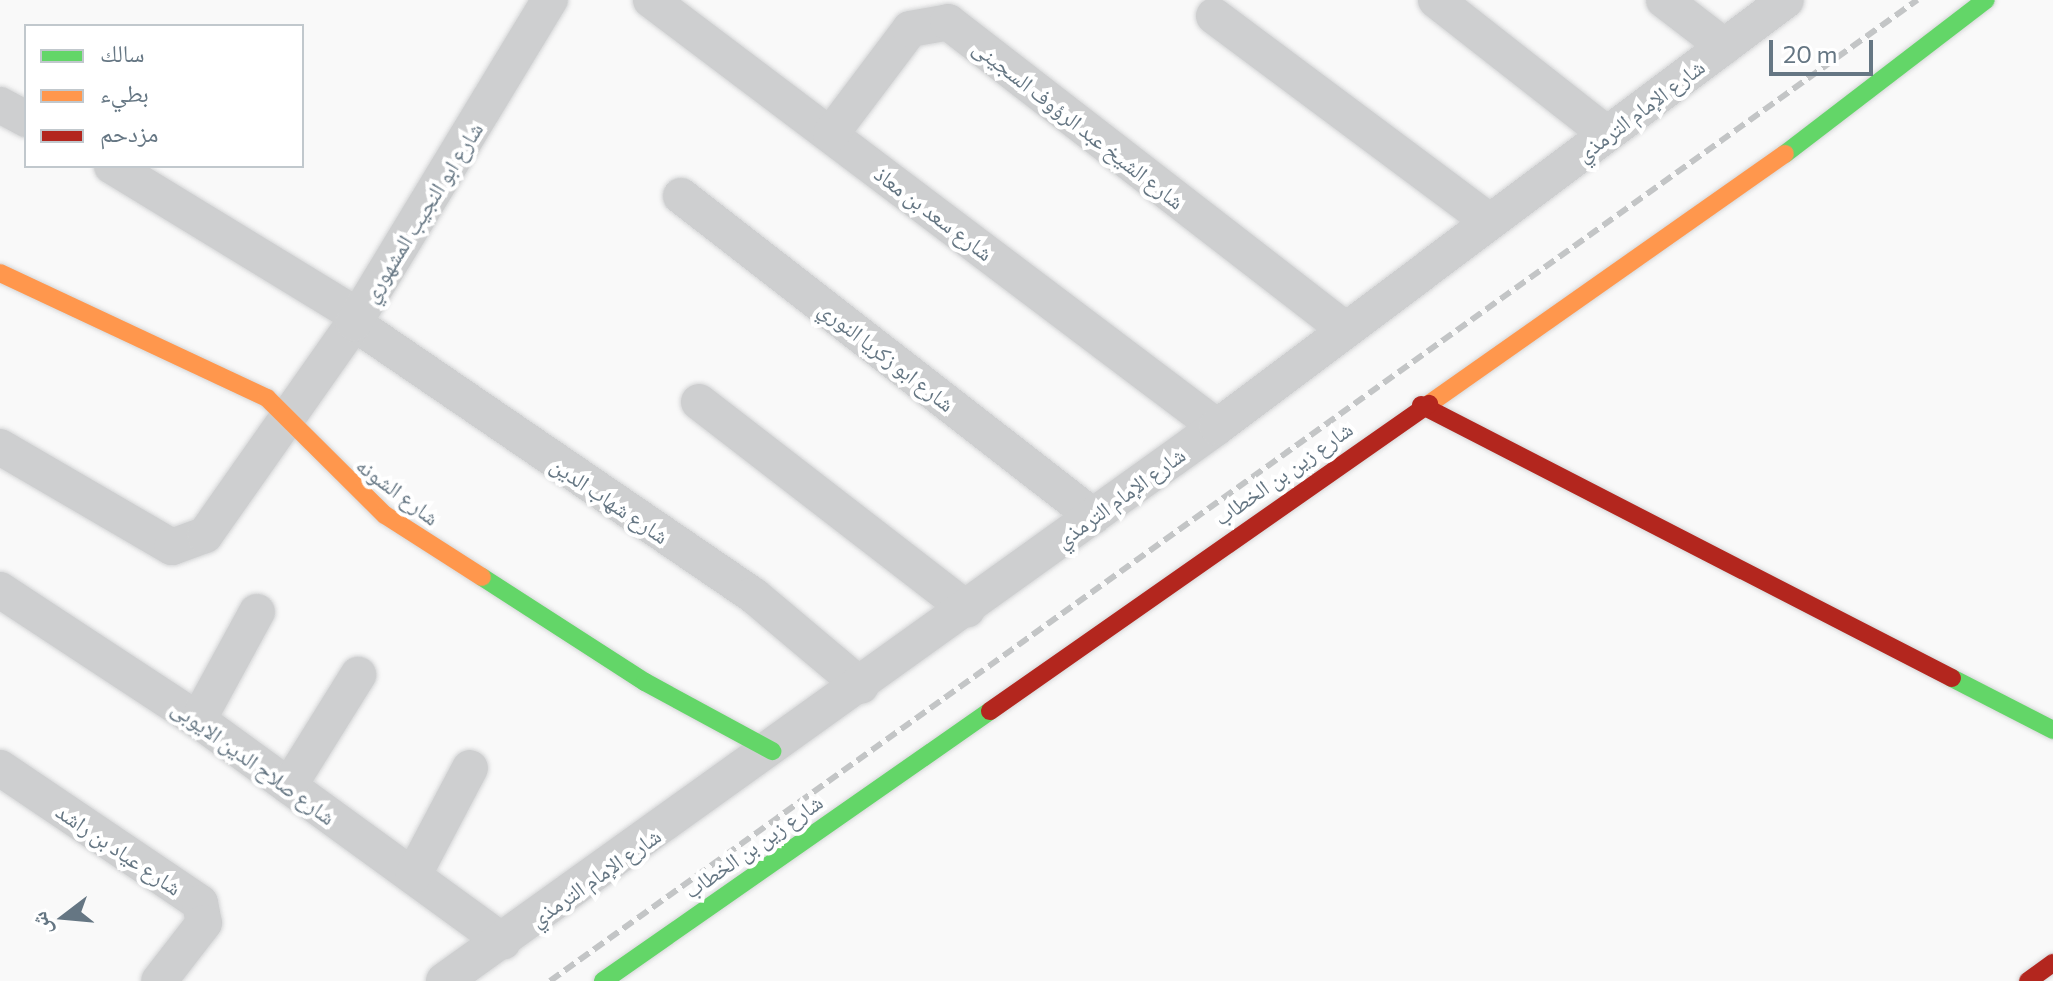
<!DOCTYPE html>
<html>
<head>
<meta charset="utf-8">
<style>
  body { margin:0 }
  #map { position:relative; width:2053px; height:981px; overflow:hidden; background:#f9f9f9; font-family:Commissioner,"Noto Naskh Arabic",sans-serif }
  div>[style] { position:absolute }
  .roads { filter:drop-shadow(0 0 2px #d5d6d7) drop-shadow(0 0 2px #d5d6d7) }
  .street>* { height:36px; margin:-18px; padding:0 18px; transform-origin:18px; border-radius:18px; background:#cecfd0 }
  .fast>* { height:18px; margin:-9px; padding:0 9px; transform-origin:9px; border-radius:9px; background:#63d668 }
  .slow>* { height:18px; margin:-9px; padding:0 9px; transform-origin:9px; border-radius:9px; background:#ff974d }
  .jam>* { height:18px; margin:-9px; padding:0 9px; transform-origin:9px; border-radius:9px; background:#b3261e }
  .rail>* { height:6px; margin-top:-3px; transform-origin:0; background:repeating-linear-gradient(90deg,#c3c5c6 0 12px,transparent 0 18px) }
  span { translate:-50% -50%; white-space:nowrap; text-align:center; line-height:1.15; -webkit-text-stroke:8px #fff; paint-order:stroke }
  .street-label { font-size:22px; color:#657683 }
  .legend { position:absolute; left:24px; top:24px; width:280px; height:144px; box-sizing:border-box; background:#fff; border:2px solid #c1c8cd; margin:0; padding:10px 14px; list-style:none; font-size:24px; color:#657683 }
  .legend li { display:flex; align-items:center; gap:16px; height:40px }
  .legend b { width:40px; border:2px solid #c1c8cd }
  .north { position:absolute; left:24px; top:877px; width:80px; height:80px; -webkit-text-stroke:6px #fff; paint-order:stroke; rotate:254deg; font-size:22px; font-weight:700; line-height:32px; text-align:center; color:#657683 }
  .north::after { content:''; display:block; margin:auto; width:28px; height:36px; background:#657683; clip-path:polygon(50% 0,100% 100%,50% 72%,0 100%) }
  .scale { position:absolute; left:1769px; top:40px; width:104px; height:36px; box-sizing:border-box; border:4px solid #657683; border-top:0; padding-left:10px; font-size:24px; line-height:28px; white-space:nowrap; color:#657683; -webkit-text-stroke:6px #fff; paint-order:stroke }
</style>
</head>
<body>
<div id="map">
  <div class="roads">
    <div class="street">
      <div style="left:651px;top:0;width:709px;rotate:37.03deg"></div>
      <div style="left:1436px;top:0;width:217px;rotate:38.1deg"></div>
      <div style="left:1664px;top:0;width:76px;rotate:37.5deg"></div>
      <div style="left:1214px;top:16px;width:344px;rotate:36.7deg"></div>
      <div style="left:0;top:105px;width:30px;rotate:28deg"></div>
      <div style="left:831px;top:134px;width:131px;rotate:-53deg"></div>
      <div style="left:910px;top:29px;width:39px;rotate:-10deg"></div>
      <div style="left:948px;top:22px;width:503px;rotate:37.74deg"></div>
      <div style="left:112px;top:166px;width:288px;rotate:31.4deg"></div>
      <div style="left:681px;top:196px;width:522px;rotate:37.84deg"></div>
      <div style="left:354px;top:323px;width:483px;rotate:34.3deg"></div>
      <div style="left:753px;top:595px;width:141px;rotate:40.1deg"></div>
      <div style="left:699px;top:402px;width:339px;rotate:37.7deg"></div>
      <div style="left:0;top:447px;width:199px;rotate:30.2deg"></div>
      <div style="left:172px;top:547px;width:35px;rotate:-20deg"></div>
      <div style="left:205px;top:535px;width:259px;rotate:-54.9deg"></div>
      <div style="left:354px;top:323px;width:378px;rotate:-58.8deg"></div>
      <div style="left:0;top:590px;width:237px;rotate:33.3deg"></div>
      <div style="left:198px;top:720px;width:377px;rotate:36deg"></div>
      <div style="left:198px;top:720px;width:123px;rotate:-61.4deg"></div>
      <div style="left:0;top:768px;width:241px;rotate:34deg"></div>
      <div style="left:200px;top:903px;width:20px;rotate:79deg"></div>
      <div style="left:204px;top:923px;width:73px;rotate:127.8deg"></div>
      <div style="left:289px;top:786px;width:131px;rotate:-58.1deg"></div>
      <div style="left:413px;top:876px;width:122px;rotate:-62.2deg"></div>
      <div style="left:444px;top:981px;width:951px;rotate:-35.63deg"></div>
      <div style="left:1217px;top:427px;width:711px;rotate:-36.89deg"></div>
    </div>
    <div class="fast">
      <div style="left:1785px;top:154px;width:253px;rotate:-37.5deg"></div>
      <div style="left:482px;top:577px;width:194px;rotate:32.8deg"></div>
      <div style="left:645px;top:682px;width:145px;rotate:28.5deg"></div>
      <div style="left:1952px;top:678px;width:114px;rotate:27.2deg"></div>
      <div style="left:603px;top:981px;width:472px;rotate:-34.9deg"></div>
    </div>
    <div class="slow">
      <div style="left:0;top:273px;width:295px;rotate:25.1deg"></div>
      <div style="left:267px;top:398px;width:166px;rotate:44.8deg"></div>
      <div style="left:385px;top:515px;width:115px;rotate:32.6deg"></div>
      <div style="left:1429px;top:404px;width:435px;rotate:-35.1deg"></div>
    </div>
    <div class="jam">
      <div style="left:1421px;top:405px;width:597px;rotate:27.21deg"></div>
      <div style="left:990px;top:711px;width:536px;rotate:-34.97deg"></div>
      <div style="left:2028px;top:981px;width:31px;rotate:-36deg"></div>
    </div>
  </div>
  <div class="rail">
    <div style="left:550px;top:981px;width:1683px;rotate:-35.66deg"></div>
  </div>
  <div class="street-label">
    <span style="left:1640px;top:110px;rotate:-37deg">شارع الإمام الترمذي</span>
    <span style="left:1079px;top:124px;rotate:38deg">شارع الشيخ عبد الرؤوف السجينى</span>
    <span style="left:422px;top:212px;rotate:-58deg">شارع ابو النجيب المشهوري</span>
    <span style="left:934px;top:213px;rotate:37deg">شارع سعد بن معاذ</span>
    <span style="left:887px;top:356px;rotate:38deg">شارع ابو زكريا النوري</span>
    <span style="left:1283px;top:473px;rotate:-35deg">شارع زين بن الخطاب</span>
    <span style="left:398px;top:491px;rotate:37deg">شارع الشونه</span>
    <span style="left:1120px;top:497px;rotate:-36deg">شارع الإمام الترمذي</span>
    <span style="left:610px;top:500px;rotate:34deg">شارع شهاب الدين</span>
    <span style="left:254px;top:762px;rotate:36deg">شارع صلاح الدين الايوبى</span>
    <span style="left:753px;top:846px;rotate:-35deg">شارع زين بن الخطاب</span>
    <span style="left:119px;top:849px;rotate:34deg">شارع عياد بن راشد</span>
    <span style="left:595px;top:877px;rotate:-35deg">شارع الإمام الترمذي</span>
  </div>
  <ul class="legend">
  <li><b style="height:10px;background:#63d668"></b>سالك</li>
  <li><b style="height:10px;background:#ff974d"></b>بطيء</li>
  <li><b style="height:10px;background:#b3261e"></b>مزدحم</li>
  </ul>
  <div class="north">ش</div>
  <div class="scale">20 m</div>
</div>
</body>
</html>
